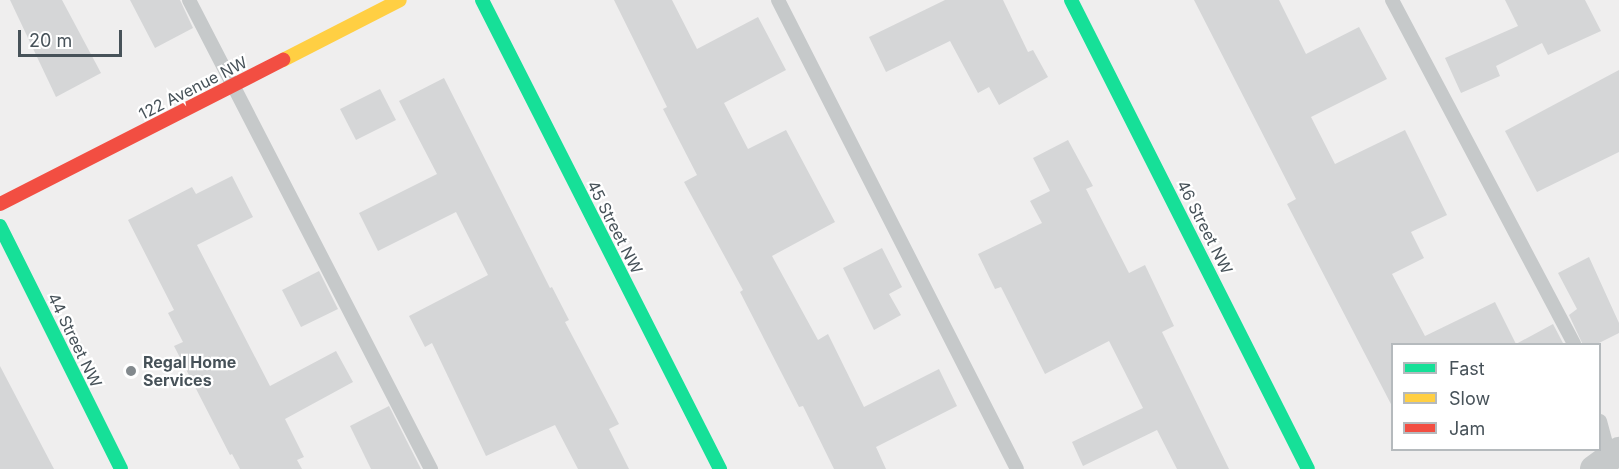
<!DOCTYPE html>
<html>
<head>
<meta charset="utf-8">
<style>
  body { margin:0 }
  #map { position:relative; width:1619px; height:469px; overflow:hidden; background:#efeeee; font-family:Inter,sans-serif }
  div>[style] { position:absolute }
  .building>* { inset:0; background:#d5d6d7 }
  .lane>* { height:14px; margin:-7px; padding:0 7px; transform-origin:7px; border-radius:7px; background:#c6c9ca }
  .street>* { height:28px; margin:-14px; padding:0 14px; transform-origin:14px; border-radius:14px; background:#c6c9ca }
  .fast>* { height:14px; margin:-7px; padding:0 7px; transform-origin:7px; border-radius:7px; background:#16e098 }
  .slow>* { height:14px; margin:-7px; padding:0 7px; transform-origin:7px; border-radius:7px; background:#ffcf43 }
  .jam>* { height:14px; margin:-7px; padding:0 7px; transform-origin:7px; border-radius:7px; background:#f24e42 }
  .dots>* { width:16px; height:16px; translate:-50% -50%; box-sizing:border-box; border:3px solid #fff; border-radius:50% }
  span { translate:-50% -50%; white-space:nowrap; text-align:center; line-height:1.15; -webkit-text-stroke:4.5px #fff; paint-order:stroke }
  .street-label { font-size:16px; color:#475259 }
  .poi-label { font-size:16px; color:#475259; font-weight:700 }
  .left { translate:0 -50%; text-align:left }
  .legend { position:absolute; left:1391px; top:343px; width:210px; height:108px; box-sizing:border-box; background:#fff; border:2px solid #b5babd; margin:0; padding:8px 10px; list-style:none; font-size:18px; color:#475259 }
  .legend li { display:flex; align-items:center; gap:12px; height:30px }
  .legend b { width:30px; border:2px solid #b5babd }
  .scale { position:absolute; left:18px; top:30px; width:104px; height:27px; box-sizing:border-box; border:3px solid #475259; border-top:0; padding-left:8px; font-size:18px; line-height:21px; white-space:nowrap; color:#475259; -webkit-text-stroke:4px #fff; paint-order:stroke }
</style>
</head>
<body>
<div id="map">
  <div class="building">
    <div style="clip-path:polygon(10px 0,62px 0,101px 73px,56px 97px)"></div>
    <div style="clip-path:polygon(130px 0,180px 0,193px 28px,155px 48px)"></div>
    <div style="clip-path:polygon(614px 0,672px 0,697px 49px,758px 17px,786px 70px,724px 103px,748px 149px,786px 130px,835px 222px,772px 256px,818px 340px,828px 334px,864px 407px,939px 369px,957px 406px,876px 447px,886px 469px,834px 469px,803px 406px,799px 407px,740px 292px,743px 290px,684px 182px,697px 175px,663px 109px,667px 107px)"></div>
    <div style="clip-path:polygon(945px 0,1003px 0,1028px 52px,1033px 50px,1048px 77px,999px 105px,989px 87px,978px 93px,950px 41px,886px 72px,869px 37px)"></div>
    <div style="clip-path:polygon(1194px 0,1279px 0,1306px 54px,1359px 27px,1387px 79px,1311px 117px,1335px 164px,1405px 130px,1447px 215px,1411px 232px,1424px 258px,1392px 274px,1425px 336px,1495px 302px,1516px 344px,1553px 324px,1564px 345px,1392px 345px,1392px 406px,1287px 204px,1296px 199px)"></div>
    <div style="clip-path:polygon(1505px 0,1585px 0,1601px 31px,1548px 55px,1542px 43px,1496px 66px,1500px 76px,1461px 93px,1445px 58px,1518px 26px)"></div>
    <div style="clip-path:polygon(1619px 70px,1619px 152px,1537px 192px,1505px 131px)"></div>
    <div style="clip-path:polygon(444px 78px,550px 288px,552px 287px,569px 320px,565px 322px,619px 424px,609px 429px,629px 469px,578px 469px,555px 425px,486px 456px,432px 343px,425px 347px,409px 316px,488px 275px,456px 212px,378px 251px,359px 213px,437px 174px,399px 101px)"></div>
    <div style="clip-path:polygon(380px 89px,396px 120px,356px 140px,340px 109px)"></div>
    <div style="clip-path:polygon(1068px 140px,1093px 186px,1086px 189px,1129px 273px,1145px 265px,1174px 326px,1162px 332px,1229px 469px,1177px 469px,1157px 430px,1083px 466px,1072px 442px,1143px 408px,1109px 341px,1045px 374px,1001px 287px,995px 289px,978px 254px,1042px 223px,1030px 201px,1050px 191px,1033px 158px)"></div>
    <div style="clip-path:polygon(232px 176px,253px 217px,197px 245px,270px 386px,336px 351px,353px 382px,285px 419px,304px 457px,297px 460px,302px 469px,240px 469px,232px 454px,230px 455px,174px 346px,183px 342px,168px 313px,174px 310px,128px 220px,192px 187px,196px 194px)"></div>
    <div style="clip-path:polygon(882px 248px,902px 287px,889px 294px,901px 315px,874px 330px,843px 268px)"></div>
    <div style="clip-path:polygon(1589px 257px,1619px 323px,1619px 333px,1595px 345px,1583px 345px,1569px 315px,1577px 309px,1558px 273px)"></div>
    <div style="clip-path:polygon(319px 271px,338px 309px,301px 327px,282px 290px)"></div>
    <div style="clip-path:polygon(0 366px,54px 469px,0 469px)"></div>
    <div style="clip-path:polygon(389px 406px,421px 469px,371px 469px,350px 426px)"></div>
  </div>
  <div class="lane">
    <div style="left:189px;top:0;width:528px;rotate:62.71deg"></div>
    <div style="left:778px;top:0;width:526px;rotate:63deg"></div>
    <div style="left:1392px;top:0;width:389px;rotate:62.1deg"></div>
    <div style="left:1600px;top:421px;width:39px;rotate:75deg"></div>
  </div>
  <div class="street">
    <div style="left:1594px;top:469px;width:31px;rotate:-36deg"></div>
  </div>
  <div class="fast">
    <div style="left:482px;top:0;width:526px;rotate:63.09deg"></div>
    <div style="left:1071px;top:0;width:525px;rotate:63.19deg"></div>
    <div style="left:0;top:226px;width:271px;rotate:63.5deg"></div>
  </div>
  <div class="slow">
    <div style="left:283px;top:60px;width:131px;rotate:-27.1deg"></div>
  </div>
  <div class="jam">
    <div style="left:0;top:204px;width:318px;rotate:-27deg"></div>
  </div>
  <div class="dots">
    <div style="left:131px;top:371px;background:#82898d"></div>
  </div>
  <div class="street-label">
    <span style="left:193px;top:88px;rotate:-27deg">122 Avenue NW</span>
    <span style="left:615px;top:227px;rotate:63deg">45 Street NW</span>
    <span style="left:1205px;top:227px;rotate:63deg">46 Street NW</span>
    <span style="left:75px;top:340px;rotate:64deg">44 Street NW</span>
  </div>
  <div class="poi-label">
    <span class="left" style="left:143px;top:371px">Regal Home<br>Services</span>
  </div>
  <ul class="legend">
  <li><b style="height:8px;background:#16e098"></b>Fast</li>
  <li><b style="height:8px;background:#ffcf43"></b>Slow</li>
  <li><b style="height:8px;background:#f24e42"></b>Jam</li>
  </ul>
  <div class="scale">20 m</div>
</div>
</body>
</html>
